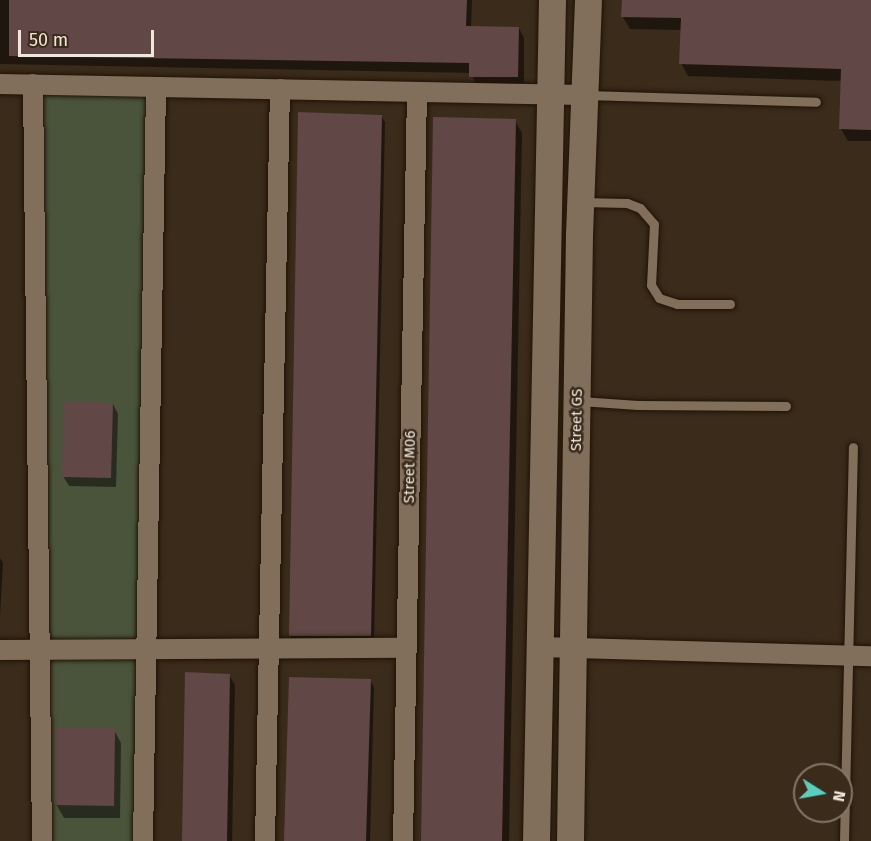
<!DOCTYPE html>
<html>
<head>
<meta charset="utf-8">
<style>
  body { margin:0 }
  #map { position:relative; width:871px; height:841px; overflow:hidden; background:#3a2b1b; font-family:"Fira Sans",sans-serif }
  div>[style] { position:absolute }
  .green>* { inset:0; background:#4a543b }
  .shadow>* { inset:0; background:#0007 }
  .building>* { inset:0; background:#614745 }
  .roads { filter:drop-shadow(0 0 2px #211304) drop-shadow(0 0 2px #211304) }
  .lane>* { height:9px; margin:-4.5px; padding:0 4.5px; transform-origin:4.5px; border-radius:4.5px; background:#816f5c }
  .street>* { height:20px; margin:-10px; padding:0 10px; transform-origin:10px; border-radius:10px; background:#816f5c }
  .secondary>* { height:27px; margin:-13.5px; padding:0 13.5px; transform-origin:13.5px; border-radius:13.5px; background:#816f5c }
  span { translate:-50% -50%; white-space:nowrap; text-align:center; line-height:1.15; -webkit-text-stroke:5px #3a2b1b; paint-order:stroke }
  .street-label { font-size:15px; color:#f0e7dc }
  .north { position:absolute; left:793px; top:763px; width:60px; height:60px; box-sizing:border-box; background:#3a2b1b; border:2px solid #837668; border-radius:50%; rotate:101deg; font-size:16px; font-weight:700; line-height:24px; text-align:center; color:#f0e7dc }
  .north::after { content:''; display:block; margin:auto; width:21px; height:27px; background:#5acebd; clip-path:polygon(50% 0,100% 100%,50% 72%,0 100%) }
  .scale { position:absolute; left:18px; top:30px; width:136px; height:27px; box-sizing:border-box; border:3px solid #f0e7dc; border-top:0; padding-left:8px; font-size:18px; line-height:21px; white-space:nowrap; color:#f0e7dc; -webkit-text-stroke:4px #3a2b1b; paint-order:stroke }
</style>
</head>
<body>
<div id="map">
  <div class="green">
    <div style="clip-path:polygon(33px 84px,156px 87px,143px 841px,42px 841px)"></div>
  </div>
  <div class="shadow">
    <div style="clip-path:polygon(0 0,472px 0,471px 28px,519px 28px,524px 38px,524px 87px,477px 87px,471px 73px,0 64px)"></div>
    <div style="clip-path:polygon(623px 0,871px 0,871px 141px,848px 141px,841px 129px,842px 81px,688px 76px,681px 63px,682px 30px,630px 29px,623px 17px)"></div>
    <div style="clip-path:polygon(381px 116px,385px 122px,374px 642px,294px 642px,290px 636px)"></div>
    <div style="clip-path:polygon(515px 121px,522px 133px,509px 841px,422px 841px)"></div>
    <div style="clip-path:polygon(113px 404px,118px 414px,116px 487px,69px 486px,63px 476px)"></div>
    <div style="clip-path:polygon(0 558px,3px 563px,0 617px)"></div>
    <div style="clip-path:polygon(229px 675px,235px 685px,232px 841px,183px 841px)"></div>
    <div style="clip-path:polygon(370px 680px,374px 687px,370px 841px,286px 841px)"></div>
    <div style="clip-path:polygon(114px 730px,121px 743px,120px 818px,64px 818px,56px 804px)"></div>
  </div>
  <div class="building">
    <div style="clip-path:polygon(9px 0,467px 0,466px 26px,519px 27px,518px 77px,469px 77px,469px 63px,9px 56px)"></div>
    <div style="clip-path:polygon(622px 0,871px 0,871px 130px,839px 129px,841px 69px,679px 64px,681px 18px,621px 17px)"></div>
    <div style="clip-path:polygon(298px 112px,382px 115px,371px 636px,289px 636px)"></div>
    <div style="clip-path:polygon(433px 117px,516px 119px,502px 841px,421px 841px)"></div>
    <div style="clip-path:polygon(64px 401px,113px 403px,111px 478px,61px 477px)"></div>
    <div style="clip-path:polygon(185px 672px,230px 674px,227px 841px,182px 841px)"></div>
    <div style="clip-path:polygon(289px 677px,371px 679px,366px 841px,284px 841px)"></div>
    <div style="clip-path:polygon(55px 728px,115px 728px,114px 806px,55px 805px)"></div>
  </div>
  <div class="roads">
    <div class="lane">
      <div style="left:586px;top:95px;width:230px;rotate:1.7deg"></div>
      <div style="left:582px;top:202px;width:45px;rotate:1.3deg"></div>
      <div style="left:627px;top:203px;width:14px;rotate:21deg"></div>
      <div style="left:640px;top:208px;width:21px;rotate:49deg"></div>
      <div style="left:654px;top:224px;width:61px;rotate:92.8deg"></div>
      <div style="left:651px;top:285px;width:15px;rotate:58deg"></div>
      <div style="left:659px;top:298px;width:19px;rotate:18deg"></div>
      <div style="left:677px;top:304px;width:53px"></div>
      <div style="left:580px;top:401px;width:58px;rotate:3.9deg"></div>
      <div style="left:638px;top:405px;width:148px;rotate:0.4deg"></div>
      <div style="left:844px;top:841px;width:394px;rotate:-88.7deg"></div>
    </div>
    <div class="street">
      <div style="left:0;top:84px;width:584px;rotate:1.08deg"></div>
      <div style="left:33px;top:84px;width:757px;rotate:89.32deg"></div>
      <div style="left:540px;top:647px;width:331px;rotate:1.6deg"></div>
      <div style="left:0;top:650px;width:407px;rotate:-0.3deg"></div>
      <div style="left:143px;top:841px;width:754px;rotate:-89.01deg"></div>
      <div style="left:265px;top:841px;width:752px;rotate:-88.86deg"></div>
      <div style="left:403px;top:841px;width:749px;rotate:-88.93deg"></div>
    </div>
    <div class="secondary">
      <div style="left:536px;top:841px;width:841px;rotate:-88.91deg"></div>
      <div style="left:570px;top:841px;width:607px;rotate:-89.15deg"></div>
      <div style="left:579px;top:234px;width:234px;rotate:-87.8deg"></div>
    </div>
  </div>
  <div class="street-label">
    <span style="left:577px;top:420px;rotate:-89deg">Street GS</span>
    <span style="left:410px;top:467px;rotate:-89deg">Street M06</span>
  </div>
  <div class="north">N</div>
  <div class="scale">50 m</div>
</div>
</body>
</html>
